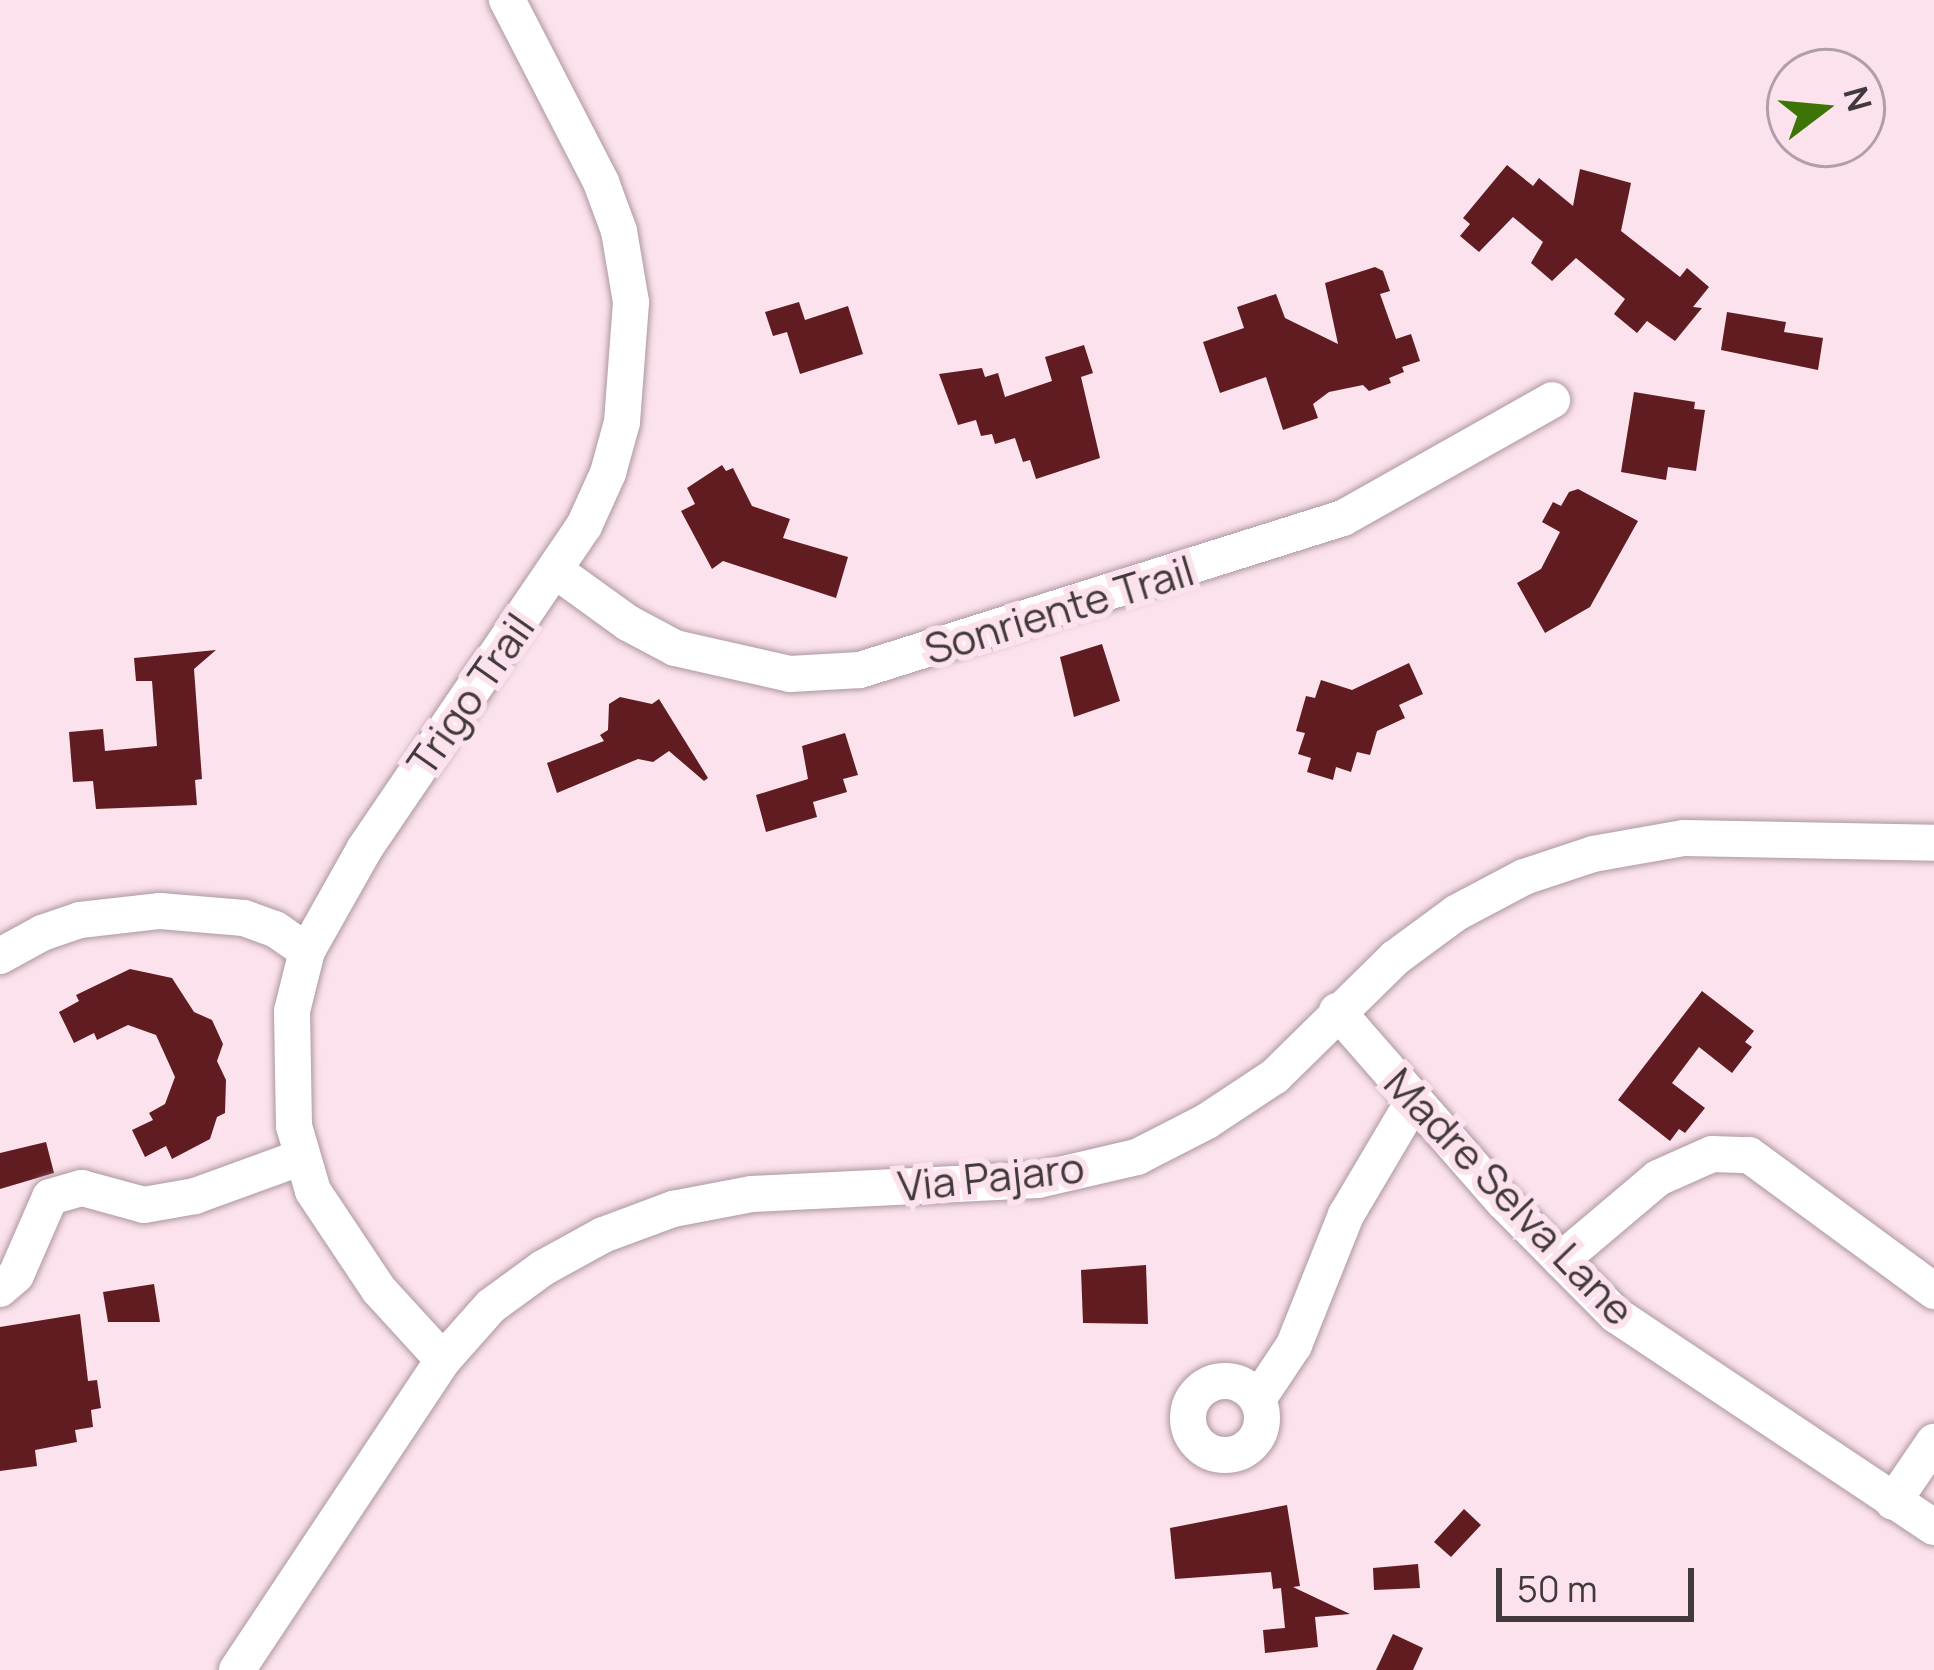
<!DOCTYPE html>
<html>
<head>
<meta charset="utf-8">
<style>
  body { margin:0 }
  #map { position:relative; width:1934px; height:1670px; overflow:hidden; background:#fbe2ec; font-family:Manrope,sans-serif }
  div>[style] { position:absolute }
  .building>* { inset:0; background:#611c21 }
  .roads { filter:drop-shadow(0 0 3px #ae97a1) drop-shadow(0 0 3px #ae97a1) }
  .minor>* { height:36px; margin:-18px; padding:0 18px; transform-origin:18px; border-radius:18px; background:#fff }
  .minor>.ring { margin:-18px; padding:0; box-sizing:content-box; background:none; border:36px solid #fff; border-radius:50% }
  span { translate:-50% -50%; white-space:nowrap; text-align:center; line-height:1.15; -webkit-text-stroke:12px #fbe2ec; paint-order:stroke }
  .street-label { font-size:42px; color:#42393c }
  .north { position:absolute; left:1766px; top:48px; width:120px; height:120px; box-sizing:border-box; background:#fbe2ec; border:3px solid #b19ea6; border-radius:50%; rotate:74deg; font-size:33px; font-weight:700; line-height:48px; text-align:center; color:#42393c }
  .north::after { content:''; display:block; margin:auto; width:42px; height:54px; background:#3c7506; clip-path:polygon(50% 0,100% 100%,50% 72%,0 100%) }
  .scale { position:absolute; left:1496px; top:1568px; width:198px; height:54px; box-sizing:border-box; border:6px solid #42393c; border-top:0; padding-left:15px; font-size:36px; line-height:42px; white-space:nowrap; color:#42393c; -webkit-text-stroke:9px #fbe2ec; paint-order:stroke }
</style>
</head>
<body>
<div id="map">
  <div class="building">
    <div style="clip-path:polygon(1507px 165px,1533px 186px,1539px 178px,1573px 206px,1580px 169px,1631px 183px,1621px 231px,1680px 277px,1687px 268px,1709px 287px,1693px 307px,1702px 308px,1675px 341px,1647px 321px,1637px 333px,1614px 314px,1625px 299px,1576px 258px,1552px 281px,1531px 263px,1543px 242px,1513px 217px,1479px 252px,1460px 236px,1470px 224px,1463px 218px)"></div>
    <div style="clip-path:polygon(1375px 267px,1383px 271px,1390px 291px,1380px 294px,1396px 339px,1411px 334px,1420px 361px,1402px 367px,1404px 372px,1389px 378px,1391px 383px,1369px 391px,1363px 385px,1329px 392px,1313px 404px,1318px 418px,1283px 430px,1266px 377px,1220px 393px,1203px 342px,1244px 328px,1237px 307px,1276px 294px,1285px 318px,1338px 344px,1325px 283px)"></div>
    <div style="clip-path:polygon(799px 302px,805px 320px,848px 306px,863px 354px,800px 374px,787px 332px,773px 336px,765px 312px)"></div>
    <div style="clip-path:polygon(1727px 312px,1786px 322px,1784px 332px,1823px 338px,1818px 370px,1721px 350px)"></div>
    <div style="clip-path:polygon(1084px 345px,1093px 373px,1081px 377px,1100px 458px,1036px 479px,1030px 460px,1023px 462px,1015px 438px,995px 444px,992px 434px,981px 436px,976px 420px,958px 425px,939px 374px,982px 368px,985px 377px,998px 373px,1005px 397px,1052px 381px,1045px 357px)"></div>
    <div style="clip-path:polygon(1634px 392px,1695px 402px,1694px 409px,1705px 410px,1696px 471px,1668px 467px,1666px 480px,1621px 472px)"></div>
    <div style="clip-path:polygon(722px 465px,726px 471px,733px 468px,752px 506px,790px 519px,783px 538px,848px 557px,836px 598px,723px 561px,712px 569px,681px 511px,695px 504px,687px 488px)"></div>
    <div style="clip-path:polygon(1578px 489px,1638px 521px,1590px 607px,1545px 633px,1517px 583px,1541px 569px,1560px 532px,1542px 522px,1553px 502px,1561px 506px,1569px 492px)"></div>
    <div style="clip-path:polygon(1102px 644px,1120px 701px,1074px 717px,1060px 657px)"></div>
    <div style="clip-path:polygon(216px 650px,194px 669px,202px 779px,195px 780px,197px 805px,96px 809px,93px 781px,73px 782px,69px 732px,103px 729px,105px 751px,157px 746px,152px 681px,136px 681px,134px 658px)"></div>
    <div style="clip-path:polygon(1409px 663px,1423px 694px,1399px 705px,1405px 718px,1377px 731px,1370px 755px,1357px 752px,1351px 772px,1336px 767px,1333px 780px,1307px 772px,1311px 758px,1298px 754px,1305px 733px,1296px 731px,1306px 696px,1315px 698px,1321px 680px,1352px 690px)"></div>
    <div style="clip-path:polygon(620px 697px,652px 704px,659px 699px,708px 778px,704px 781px,669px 751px,653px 762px,638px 759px,557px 793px,547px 763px,604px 741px,600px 735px,608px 730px,609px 704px)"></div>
    <div style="clip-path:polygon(845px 733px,858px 775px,843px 779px,847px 792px,813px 802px,817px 817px,766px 832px,756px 795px,808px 779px,802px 746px)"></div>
    <div style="clip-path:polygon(130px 969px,172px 978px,194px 1012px,212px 1020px,223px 1044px,217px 1061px,226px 1080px,225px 1113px,217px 1117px,210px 1139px,172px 1159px,166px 1146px,145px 1157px,132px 1130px,153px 1120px,149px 1113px,165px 1104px,175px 1077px,156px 1035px,128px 1025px,97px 1040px,94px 1033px,74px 1043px,59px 1012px,79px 1001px,76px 995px)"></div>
    <div style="clip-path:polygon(1702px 991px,1754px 1031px,1745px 1042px,1752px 1047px,1732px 1073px,1699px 1047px,1672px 1083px,1705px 1108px,1685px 1133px,1679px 1129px,1670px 1141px,1618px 1100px)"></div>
    <div style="clip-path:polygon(46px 1142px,54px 1173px,0 1189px,0 1153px)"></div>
    <div style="clip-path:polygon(1146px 1265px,1148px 1324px,1083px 1323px,1081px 1270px)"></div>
    <div style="clip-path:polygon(154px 1284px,160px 1322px,108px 1322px,103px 1292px)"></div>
    <div style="clip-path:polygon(80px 1314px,88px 1381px,97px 1380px,101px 1408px,91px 1410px,93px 1427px,75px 1430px,77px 1442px,35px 1450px,37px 1466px,0 1471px,0 1327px)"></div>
    <div style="clip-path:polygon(1287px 1505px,1300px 1586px,1293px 1587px,1350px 1614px,1315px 1617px,1318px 1647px,1265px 1653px,1263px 1630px,1285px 1628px,1281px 1588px,1273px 1589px,1271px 1572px,1175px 1579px,1170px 1528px)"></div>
    <div style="clip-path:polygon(1464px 1509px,1481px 1525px,1451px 1557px,1434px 1542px)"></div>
    <div style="clip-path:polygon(1418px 1564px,1420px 1588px,1374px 1590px,1373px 1568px)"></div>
    <div style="clip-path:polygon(1393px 1634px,1423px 1648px,1413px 1670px,1376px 1670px)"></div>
  </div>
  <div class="roads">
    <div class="minor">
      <div style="left:556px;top:571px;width:89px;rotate:35.8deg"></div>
      <div style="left:628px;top:623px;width:53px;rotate:28deg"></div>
      <div style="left:675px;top:648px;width:118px;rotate:12.7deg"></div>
      <div style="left:790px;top:674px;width:70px;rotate:-3.3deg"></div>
      <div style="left:860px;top:670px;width:506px;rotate:-17.47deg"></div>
      <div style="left:1343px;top:518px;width:240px;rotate:-29.4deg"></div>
      <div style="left:0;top:956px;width:48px;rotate:-28.7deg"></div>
      <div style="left:42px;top:933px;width:40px;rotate:-18.9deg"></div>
      <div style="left:80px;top:920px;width:81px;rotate:-6.4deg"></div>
      <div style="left:160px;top:911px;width:84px;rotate:4.8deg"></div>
      <div style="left:244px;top:918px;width:33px;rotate:20deg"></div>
      <div style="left:275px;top:929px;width:39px;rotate:35deg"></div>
      <div style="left:1337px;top:1011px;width:252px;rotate:48.9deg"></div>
      <div style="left:1503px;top:1201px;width:161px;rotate:45.3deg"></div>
      <div style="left:1616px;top:1315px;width:382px;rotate:33.7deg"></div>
      <div style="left:1561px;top:1260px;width:127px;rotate:-40.2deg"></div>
      <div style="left:1658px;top:1178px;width:59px;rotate:-24deg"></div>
      <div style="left:1712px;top:1154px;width:37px;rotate:2deg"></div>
      <div style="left:1749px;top:1155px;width:230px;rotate:36.3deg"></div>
      <div style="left:0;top:1289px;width:21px;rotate:-41deg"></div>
      <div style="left:16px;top:1275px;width:85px;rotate:-66.4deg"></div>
      <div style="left:50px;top:1197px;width:33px;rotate:-16deg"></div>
      <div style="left:82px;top:1188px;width:64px;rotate:15.3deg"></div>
      <div style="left:144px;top:1205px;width:52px;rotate:-10deg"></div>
      <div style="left:195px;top:1196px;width:114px;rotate:-20deg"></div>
      <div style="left:443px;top:1360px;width:95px;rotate:-132.4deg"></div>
      <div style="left:379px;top:1290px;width:119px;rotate:-123.7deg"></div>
      <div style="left:313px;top:1191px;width:68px;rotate:-106.3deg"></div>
      <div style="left:294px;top:1126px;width:115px;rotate:-91deg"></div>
      <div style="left:292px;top:1011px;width:62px;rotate:-76deg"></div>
      <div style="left:307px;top:951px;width:118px;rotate:-60.6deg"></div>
      <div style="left:365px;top:848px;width:389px;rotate:-55.8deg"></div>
      <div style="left:584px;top:526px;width:58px;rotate:-65.6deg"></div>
      <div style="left:608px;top:473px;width:53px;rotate:-74.6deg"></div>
      <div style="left:622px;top:422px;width:120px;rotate:-85.7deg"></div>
      <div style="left:631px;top:302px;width:72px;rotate:-99.6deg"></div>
      <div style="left:619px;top:231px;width:52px;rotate:-110.2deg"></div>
      <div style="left:601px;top:182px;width:205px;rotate:-117.3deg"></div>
      <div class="ring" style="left:1188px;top:1381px;width:38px;height:38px"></div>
      <div style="left:1258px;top:1399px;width:65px;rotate:-56.3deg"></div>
      <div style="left:1294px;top:1345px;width:140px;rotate:-68.2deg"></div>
      <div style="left:1346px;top:1215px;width:134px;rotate:-59.4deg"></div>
      <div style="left:1893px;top:1502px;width:73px;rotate:-55.7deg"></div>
      <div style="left:237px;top:1670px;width:372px;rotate:-56.4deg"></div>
      <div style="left:443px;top:1360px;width:72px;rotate:-48.4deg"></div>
      <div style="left:491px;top:1306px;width:64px;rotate:-36.2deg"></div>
      <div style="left:543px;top:1268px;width:68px;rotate:-28.8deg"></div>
      <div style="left:603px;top:1235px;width:75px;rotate:-20.4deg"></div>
      <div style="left:673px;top:1209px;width:80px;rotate:-10.8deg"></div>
      <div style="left:752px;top:1194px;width:286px;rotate:-2.8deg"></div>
      <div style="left:1038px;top:1180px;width:102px;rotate:-13.1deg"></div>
      <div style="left:1137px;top:1157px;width:79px;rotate:-27.2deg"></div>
      <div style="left:1207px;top:1121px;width:82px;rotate:-33.5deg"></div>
      <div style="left:1275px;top:1076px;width:168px;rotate:-44.5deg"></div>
      <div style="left:1395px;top:958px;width:76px;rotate:-36.4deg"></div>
      <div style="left:1456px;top:913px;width:77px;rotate:-27.9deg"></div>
      <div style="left:1524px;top:877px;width:73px;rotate:-18.4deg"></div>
      <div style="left:1593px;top:854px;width:92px;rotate:-10deg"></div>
      <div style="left:1684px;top:838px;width:250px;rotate:1.1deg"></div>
    </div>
  </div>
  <div class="street-label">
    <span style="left:1059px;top:609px;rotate:-17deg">Sonriente Trail</span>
    <span style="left:470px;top:694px;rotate:-55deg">Trigo Trail</span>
    <span style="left:991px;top:1176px;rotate:-6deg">Via Pajaro</span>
    <span style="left:1510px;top:1196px;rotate:46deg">Madre Selva Lane</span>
  </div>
  <div class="north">N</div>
  <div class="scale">50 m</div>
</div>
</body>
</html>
